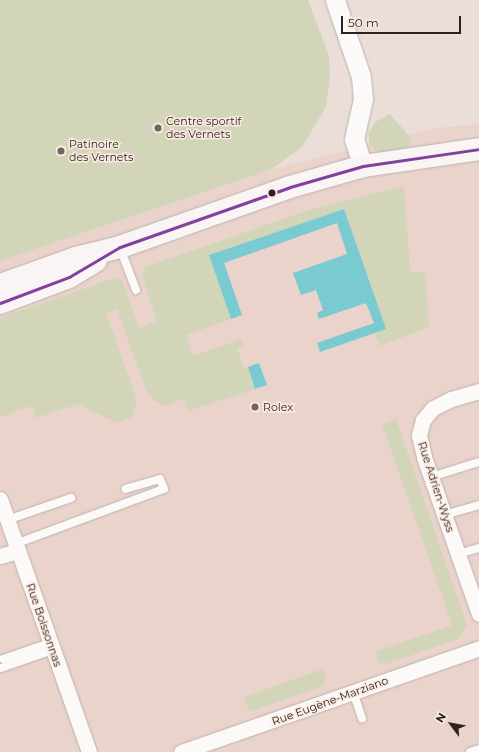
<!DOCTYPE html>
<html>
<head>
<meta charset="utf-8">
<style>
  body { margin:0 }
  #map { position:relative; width:479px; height:752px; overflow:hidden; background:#ebded9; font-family:Montserrat,sans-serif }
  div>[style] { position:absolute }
  .built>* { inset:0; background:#ead3cb }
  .green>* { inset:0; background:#d3d5b9 }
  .water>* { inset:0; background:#7acad2 }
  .roads { filter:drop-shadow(0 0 1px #bdb3af) drop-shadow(0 0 1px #bdb3af) }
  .service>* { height:8px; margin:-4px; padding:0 4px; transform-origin:4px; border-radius:4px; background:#fcfaf9 }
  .minor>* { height:15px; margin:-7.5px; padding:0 7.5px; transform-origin:7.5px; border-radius:7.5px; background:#fcfaf9 }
  .tertiary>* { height:19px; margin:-9.5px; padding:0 9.5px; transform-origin:9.5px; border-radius:9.5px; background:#fcfaf9 }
  .secondary>* { height:22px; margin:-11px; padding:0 11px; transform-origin:11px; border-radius:11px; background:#f9f5f5 }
  .bus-1>* { height:3px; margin:-1.5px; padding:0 1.5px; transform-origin:1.5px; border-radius:1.5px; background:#82419e }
  .dots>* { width:11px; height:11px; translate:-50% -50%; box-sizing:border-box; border:2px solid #fceae2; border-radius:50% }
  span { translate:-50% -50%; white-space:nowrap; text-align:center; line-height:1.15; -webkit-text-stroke:3px #fceae2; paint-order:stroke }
  .poi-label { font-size:11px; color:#2b231f }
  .left { translate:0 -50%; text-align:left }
  .street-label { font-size:11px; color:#2b231f }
  .north { position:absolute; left:431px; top:704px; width:40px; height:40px; -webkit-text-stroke:3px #fceae2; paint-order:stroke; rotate:302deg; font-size:11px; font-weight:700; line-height:16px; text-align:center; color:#2b231f }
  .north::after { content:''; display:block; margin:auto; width:14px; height:18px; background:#2b231f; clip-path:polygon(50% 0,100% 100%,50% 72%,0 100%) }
  .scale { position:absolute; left:341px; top:16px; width:120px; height:18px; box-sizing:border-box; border:2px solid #2b231f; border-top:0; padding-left:5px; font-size:12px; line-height:14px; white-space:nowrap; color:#2b231f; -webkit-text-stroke:3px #fceae2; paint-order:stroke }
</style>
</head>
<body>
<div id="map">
  <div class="built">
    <div style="clip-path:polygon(479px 124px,479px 752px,0 752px,0 261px,272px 169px,436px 128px)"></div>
  </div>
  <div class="green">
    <div style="clip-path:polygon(0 0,308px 0,329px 56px,330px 79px,326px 107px,302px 147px,272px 169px,0 261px)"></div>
    <div style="clip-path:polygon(390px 114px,411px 138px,407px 148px,380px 154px,369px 143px,369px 133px,375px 122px)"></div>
    <div style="clip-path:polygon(404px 186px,410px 272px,425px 272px,429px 327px,380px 346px,375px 333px,385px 329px,344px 209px,209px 255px,231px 319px,186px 335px,193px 356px,241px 339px,243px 346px,237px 348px,244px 369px,248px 367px,255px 389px,188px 411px,184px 399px,164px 406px,154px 401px,152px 395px,148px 396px,117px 309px,106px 313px,137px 400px,132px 417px,117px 423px,78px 404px,36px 418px,32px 406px,0 417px,0 318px,117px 277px,122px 280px,139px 328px,157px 321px,142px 276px,145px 267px,312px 209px)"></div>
    <div style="clip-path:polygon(396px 419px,467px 625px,459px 639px,386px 664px,379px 662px,375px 652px,452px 625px,382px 424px)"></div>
    <div style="clip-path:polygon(323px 669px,326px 679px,322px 686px,249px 712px,244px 697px)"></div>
  </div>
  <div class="water">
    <div style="clip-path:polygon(344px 209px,386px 329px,320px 352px,317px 343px,374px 323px,366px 303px,319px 319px,317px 313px,323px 310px,316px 290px,301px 295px,293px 273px,347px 254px,337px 223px,224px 263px,242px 315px,231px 319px,209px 255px)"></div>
    <div style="clip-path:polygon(259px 363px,267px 385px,255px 389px,248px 367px)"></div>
  </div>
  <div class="roads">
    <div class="service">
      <div style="left:120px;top:248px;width:45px;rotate:69.1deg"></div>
      <div style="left:431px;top:477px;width:50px;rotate:-17.4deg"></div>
      <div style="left:444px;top:515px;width:36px;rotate:-16deg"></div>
      <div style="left:7px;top:520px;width:68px;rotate:-19deg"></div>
      <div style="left:15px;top:544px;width:159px;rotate:-20.3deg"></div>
      <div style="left:164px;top:489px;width:11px;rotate:-112deg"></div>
      <div style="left:160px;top:479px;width:36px;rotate:164deg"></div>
      <div style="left:458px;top:554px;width:22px;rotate:-16deg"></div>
      <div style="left:3px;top:659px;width:50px;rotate:-18.8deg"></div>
      <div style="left:1px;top:668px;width:55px;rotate:-19.1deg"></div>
      <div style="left:353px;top:692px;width:28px;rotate:71deg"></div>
      <div style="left:470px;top:752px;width:9px;rotate:-18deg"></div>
    </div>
    <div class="minor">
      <div style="left:479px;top:391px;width:29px;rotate:164deg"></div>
      <div style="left:451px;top:399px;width:20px;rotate:153deg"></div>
      <div style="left:433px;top:408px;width:16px;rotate:130deg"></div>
      <div style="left:423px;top:420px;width:16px;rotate:105deg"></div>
      <div style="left:419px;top:435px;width:23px;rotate:77deg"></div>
      <div style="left:424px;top:457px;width:166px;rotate:70.7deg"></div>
      <div style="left:0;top:499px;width:268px;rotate:70.6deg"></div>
      <div style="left:0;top:556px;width:18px;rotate:-16deg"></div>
      <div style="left:181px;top:752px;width:316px;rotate:-19.2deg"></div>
    </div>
    <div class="tertiary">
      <div style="left:335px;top:0;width:81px;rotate:71.3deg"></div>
      <div style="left:361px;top:77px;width:22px;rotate:85deg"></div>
      <div style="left:363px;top:99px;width:41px;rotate:102.7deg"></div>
      <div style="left:354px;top:139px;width:28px;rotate:72deg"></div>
    </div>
    <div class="secondary">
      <div style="left:0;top:285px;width:81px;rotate:-19.6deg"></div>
      <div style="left:76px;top:258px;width:45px;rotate:-14deg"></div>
      <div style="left:120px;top:247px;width:180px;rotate:-19.4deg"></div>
      <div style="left:290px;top:187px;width:76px;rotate:-16deg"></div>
      <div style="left:363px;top:166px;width:117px;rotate:-8.3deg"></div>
      <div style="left:0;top:303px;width:74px;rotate:-20.6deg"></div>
      <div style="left:69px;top:277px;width:31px;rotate:-31deg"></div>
    </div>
  </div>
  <div class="bus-1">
    <div style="left:0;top:303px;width:74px;rotate:-20.6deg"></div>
    <div style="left:69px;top:277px;width:59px;rotate:-30.5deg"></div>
    <div style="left:120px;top:247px;width:180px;rotate:-19.4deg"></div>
    <div style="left:290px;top:187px;width:76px;rotate:-16deg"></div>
    <div style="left:363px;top:166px;width:117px;rotate:-8.3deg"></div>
  </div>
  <div class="dots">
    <div style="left:158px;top:128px;background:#6e6460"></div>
    <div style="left:61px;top:151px;background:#6e6460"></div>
    <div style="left:272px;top:193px;background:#2b231f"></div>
    <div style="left:255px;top:407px;background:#6e6460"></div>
  </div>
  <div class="poi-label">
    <span class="left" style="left:166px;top:128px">Centre sportif<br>des Vernets</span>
    <span class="left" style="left:69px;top:151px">Patinoire<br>des Vernets</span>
    <span class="left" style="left:263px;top:407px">Rolex</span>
  </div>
  <div class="street-label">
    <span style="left:436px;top:487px;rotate:72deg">Rue Adrien-Wyss</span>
    <span style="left:44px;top:625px;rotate:71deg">Rue Boissonnas</span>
    <span style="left:330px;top:701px;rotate:-20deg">Rue Eugène-Marziano</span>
  </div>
  <div class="north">N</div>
  <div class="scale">50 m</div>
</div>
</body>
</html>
